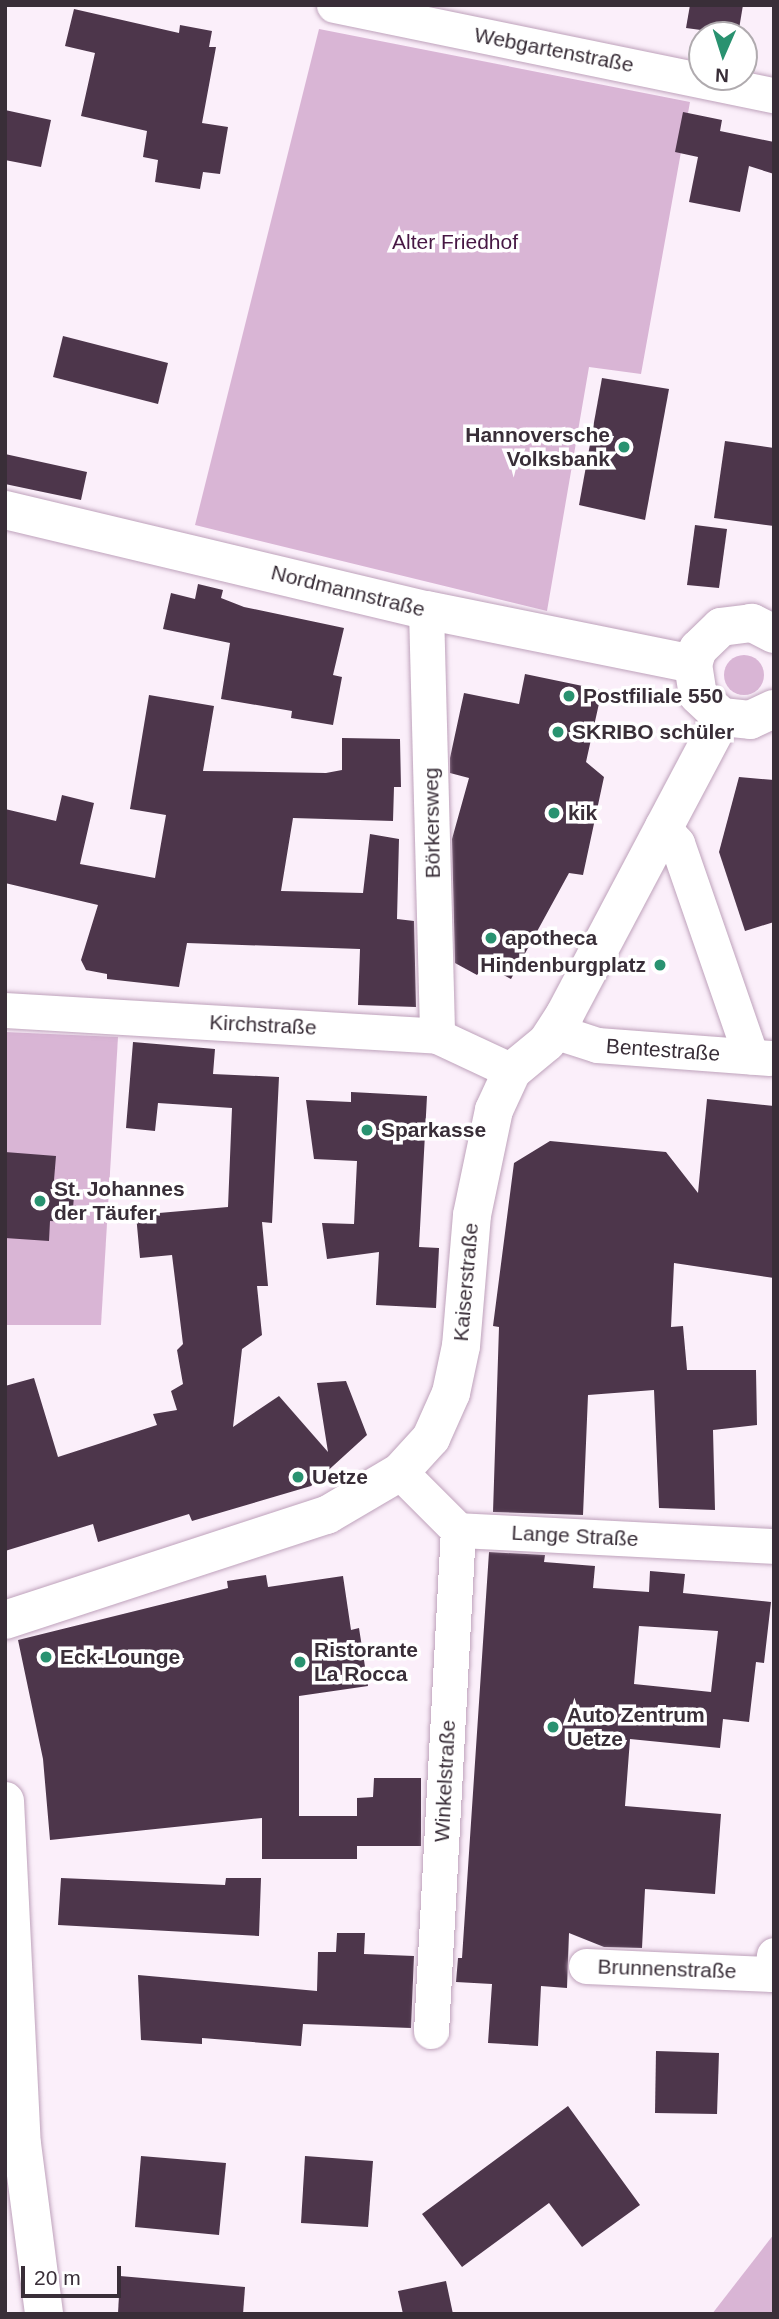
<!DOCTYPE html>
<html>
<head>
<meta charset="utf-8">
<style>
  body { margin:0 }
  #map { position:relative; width:779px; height:2319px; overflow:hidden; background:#fbeffa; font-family:Arial,sans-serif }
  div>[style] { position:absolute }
  .green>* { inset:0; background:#d9b5d5 }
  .round { border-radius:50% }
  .building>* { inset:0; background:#4d364b }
  .roads { filter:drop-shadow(0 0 2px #bea2bb) drop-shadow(0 0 2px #bea2bb) }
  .street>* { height:35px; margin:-17.5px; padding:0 17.5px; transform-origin:17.5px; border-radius:17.5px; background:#fff }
  .secondary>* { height:38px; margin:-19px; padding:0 19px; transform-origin:19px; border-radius:19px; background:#fff }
  .dots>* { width:19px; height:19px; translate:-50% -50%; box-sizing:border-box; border:4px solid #fff; border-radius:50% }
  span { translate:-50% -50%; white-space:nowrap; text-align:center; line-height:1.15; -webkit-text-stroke:7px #fff; paint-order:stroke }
  .street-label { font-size:21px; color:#392e38 }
  .park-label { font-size:21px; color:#471744 }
  .poi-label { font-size:21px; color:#392e38; font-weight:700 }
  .right { translate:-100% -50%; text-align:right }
  .left { translate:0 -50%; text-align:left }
  .frame { position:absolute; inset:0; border:7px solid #392e38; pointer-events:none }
  .north { position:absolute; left:688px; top:21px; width:70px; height:70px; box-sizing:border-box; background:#fff; border:2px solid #b0abaf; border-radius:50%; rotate:183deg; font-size:19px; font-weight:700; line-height:28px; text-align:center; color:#392e38 }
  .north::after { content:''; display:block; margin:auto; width:24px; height:32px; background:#299270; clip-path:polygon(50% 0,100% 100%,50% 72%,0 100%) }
  .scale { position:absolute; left:21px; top:2266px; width:100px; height:32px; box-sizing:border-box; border:4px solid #392e38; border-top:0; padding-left:9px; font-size:21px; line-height:24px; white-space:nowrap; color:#392e38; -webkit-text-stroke:5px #fff; paint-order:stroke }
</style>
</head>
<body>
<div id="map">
  <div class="green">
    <div style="clip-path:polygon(319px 29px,690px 102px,641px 374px,589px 367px,547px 611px,195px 525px)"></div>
    <div class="round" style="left:724px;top:655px;width:40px;height:40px"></div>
    <div style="clip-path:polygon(5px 1032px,118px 1037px,101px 1325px,5px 1325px)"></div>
    <div style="clip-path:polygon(774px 2234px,774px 2314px,712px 2314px)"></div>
  </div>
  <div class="building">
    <div style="clip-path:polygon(690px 5px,743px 5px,738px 35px,686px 28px)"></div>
    <div style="clip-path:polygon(74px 9px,179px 33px,180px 25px,212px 31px,209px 47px,216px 47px,202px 123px,228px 127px,220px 174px,203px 172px,200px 189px,155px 182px,158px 160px,143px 157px,147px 131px,81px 116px,95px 53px,65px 46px)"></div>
    <div style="clip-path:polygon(5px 110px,51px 120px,41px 167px,5px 160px)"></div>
    <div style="clip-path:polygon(683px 112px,722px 120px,720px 131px,774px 142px,774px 174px,749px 166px,740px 212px,689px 202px,698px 157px,675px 152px)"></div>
    <div style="clip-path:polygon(63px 336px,168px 363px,158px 404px,53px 377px)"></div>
    <div style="clip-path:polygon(602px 378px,669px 389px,645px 520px,579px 505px)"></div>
    <div style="clip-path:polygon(725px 441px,774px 448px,774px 526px,714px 518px)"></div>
    <div style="clip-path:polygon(5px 454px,87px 472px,81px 500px,5px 484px)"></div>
    <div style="clip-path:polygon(695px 525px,727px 529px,719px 588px,687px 585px)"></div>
    <div style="clip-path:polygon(198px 584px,223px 590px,221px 598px,244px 607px,344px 628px,333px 675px,342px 677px,333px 725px,291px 718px,292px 711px,221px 699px,230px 643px,163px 629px,171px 593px,195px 599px)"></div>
    <div style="clip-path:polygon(525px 674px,602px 690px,586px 762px,604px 777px,583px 875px,569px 873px,511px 979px,485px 965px,477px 975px,455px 963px,452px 839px,469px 778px,450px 773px,450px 758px,464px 693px,519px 704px)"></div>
    <div style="clip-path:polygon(149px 695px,214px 706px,203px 771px,326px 773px,342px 770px,342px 738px,400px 739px,401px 787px,394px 787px,393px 821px,293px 818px,281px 891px,363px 893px,370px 834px,399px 839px,397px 919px,414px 921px,416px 1007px,358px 1005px,360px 949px,187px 943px,179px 987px,107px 979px,107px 974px,86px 970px,81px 960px,98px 905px,5px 883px,5px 809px,56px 821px,62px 795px,94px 803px,80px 864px,155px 878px,166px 815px,130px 809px)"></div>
    <div style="clip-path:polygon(739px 777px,774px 780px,774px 922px,745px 931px,719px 852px)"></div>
    <div style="clip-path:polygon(133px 1042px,215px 1049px,213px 1074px,279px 1077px,272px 1223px,262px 1222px,268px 1286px,257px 1286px,262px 1335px,242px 1349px,233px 1427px,279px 1396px,328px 1452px,317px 1383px,346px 1381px,367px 1435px,311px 1486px,192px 1521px,189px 1514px,98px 1542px,93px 1524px,5px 1551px,5px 1386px,34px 1378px,58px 1457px,157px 1425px,153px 1414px,177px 1410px,171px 1391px,183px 1384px,177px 1350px,183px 1344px,172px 1255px,140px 1258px,136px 1215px,228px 1207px,232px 1108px,158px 1103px,155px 1131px,126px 1128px)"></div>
    <div style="clip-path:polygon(351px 1092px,427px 1096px,419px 1247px,439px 1248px,436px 1308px,376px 1305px,379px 1252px,327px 1259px,322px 1223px,354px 1224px,357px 1161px,314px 1159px,306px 1100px,351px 1102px)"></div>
    <div style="clip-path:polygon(707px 1099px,774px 1106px,774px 1278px,674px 1263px,671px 1327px,683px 1326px,687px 1370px,756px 1370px,757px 1425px,713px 1430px,715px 1510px,659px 1508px,654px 1390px,588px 1395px,583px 1515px,493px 1512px,499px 1327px,493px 1326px,514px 1163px,550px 1141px,666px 1152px,698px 1193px)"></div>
    <div style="clip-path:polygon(5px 1152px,56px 1156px,54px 1180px,75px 1182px,72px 1222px,50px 1221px,49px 1241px,5px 1238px)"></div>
    <div style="clip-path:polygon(evenodd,489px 1552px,545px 1555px,544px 1562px,595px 1566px,593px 1588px,649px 1592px,650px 1571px,685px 1574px,683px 1593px,771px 1602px,764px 1663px,756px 1662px,749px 1722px,723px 1719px,720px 1748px,630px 1739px,625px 1806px,721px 1814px,715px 1894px,645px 1889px,642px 1948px,604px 1947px,569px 1933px,567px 1988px,541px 1986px,538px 2046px,488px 2043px,492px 1984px,456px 1982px,458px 1958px,462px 1958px,489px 1552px,639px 1626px,718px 1631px,711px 1692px,634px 1684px,639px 1626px)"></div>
    <div style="clip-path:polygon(266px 1575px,268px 1587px,343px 1576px,351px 1630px,359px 1628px,368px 1686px,299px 1696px,299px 1816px,357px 1816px,357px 1798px,373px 1797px,374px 1778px,421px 1778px,421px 1846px,357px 1846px,357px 1859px,262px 1859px,262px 1818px,50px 1840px,43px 1759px,18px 1640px,228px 1588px,227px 1581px)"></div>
    <div style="clip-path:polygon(61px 1878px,225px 1885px,226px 1878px,261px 1878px,259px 1936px,58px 1925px)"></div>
    <div style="clip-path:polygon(337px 1933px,365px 1933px,364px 1954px,414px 1956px,411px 2028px,303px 2024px,301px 2046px,202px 2038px,202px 2044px,141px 2040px,138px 1975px,317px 1991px,318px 1952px,336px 1952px)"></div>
    <div style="clip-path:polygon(656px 2051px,719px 2053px,717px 2114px,655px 2113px)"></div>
    <div style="clip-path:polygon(568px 2106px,640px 2205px,582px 2247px,549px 2203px,462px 2267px,422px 2214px)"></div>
    <div style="clip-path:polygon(141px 2156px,226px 2163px,219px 2235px,135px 2227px)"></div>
    <div style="clip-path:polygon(305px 2156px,373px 2161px,368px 2227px,301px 2223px)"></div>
    <div style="clip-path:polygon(120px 2276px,245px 2287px,243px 2314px,118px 2314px)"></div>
    <div style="clip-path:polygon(446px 2281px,453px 2314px,403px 2314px,398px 2291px)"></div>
  </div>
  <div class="roads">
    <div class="street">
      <div style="left:334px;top:5px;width:449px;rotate:11.6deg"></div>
      <div style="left:426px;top:610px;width:426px;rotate:88.5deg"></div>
      <div style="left:662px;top:826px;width:23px;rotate:49deg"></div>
      <div style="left:677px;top:843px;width:226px;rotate:70.9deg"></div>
      <div style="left:5px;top:1010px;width:433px;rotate:3.4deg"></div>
      <div style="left:437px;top:1036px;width:83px;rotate:25deg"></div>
      <div style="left:554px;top:1031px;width:45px;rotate:18deg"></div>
      <div style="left:597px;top:1045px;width:173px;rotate:4.3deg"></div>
      <div style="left:400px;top:1472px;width:82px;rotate:45deg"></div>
      <div style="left:458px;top:1530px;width:316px;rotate:2.9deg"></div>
      <div style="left:586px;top:1966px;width:186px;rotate:2.5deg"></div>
      <div style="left:772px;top:1974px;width:19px;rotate:-84deg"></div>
      <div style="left:431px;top:2031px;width:502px;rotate:-86.92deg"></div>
    </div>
    <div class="secondary">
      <div style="left:5px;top:510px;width:433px;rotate:13.4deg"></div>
      <div style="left:426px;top:610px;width:272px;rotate:11.4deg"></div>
      <div style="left:774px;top:634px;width:25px;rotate:-153deg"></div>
      <div style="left:752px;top:623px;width:31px;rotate:173deg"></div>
      <div style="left:721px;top:627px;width:32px;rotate:136deg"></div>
      <div style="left:698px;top:649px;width:16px;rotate:108deg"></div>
      <div style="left:693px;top:664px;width:31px;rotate:81deg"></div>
      <div style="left:698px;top:695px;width:33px;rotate:43deg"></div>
      <div style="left:722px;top:717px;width:28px;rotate:6deg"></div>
      <div style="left:750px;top:720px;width:26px;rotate:-25deg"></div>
      <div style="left:5px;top:1620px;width:339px;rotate:-18.1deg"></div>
      <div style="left:327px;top:1515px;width:85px;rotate:-30.5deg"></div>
      <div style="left:400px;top:1472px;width:46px;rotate:-47.6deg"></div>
      <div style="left:431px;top:1438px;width:49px;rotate:-66deg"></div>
      <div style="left:451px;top:1393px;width:48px;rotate:-78deg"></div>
      <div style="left:461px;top:1346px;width:131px;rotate:-85.2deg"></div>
      <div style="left:472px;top:1215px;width:107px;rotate:-78.2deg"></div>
      <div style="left:494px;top:1110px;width:43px;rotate:-65.2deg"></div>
      <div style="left:512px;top:1071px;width:45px;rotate:-39.6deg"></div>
      <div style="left:547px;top:1042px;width:33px;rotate:-57deg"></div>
      <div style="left:565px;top:1014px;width:336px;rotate:-62.1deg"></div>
      <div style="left:5px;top:1801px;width:343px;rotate:87.2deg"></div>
      <div style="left:22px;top:2144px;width:171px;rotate:82.6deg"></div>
    </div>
  </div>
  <div class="dots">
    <div style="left:624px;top:447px;background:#299270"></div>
    <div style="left:569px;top:696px;background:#299270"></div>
    <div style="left:558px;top:732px;background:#299270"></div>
    <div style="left:554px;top:813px;background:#299270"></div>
    <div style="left:491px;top:938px;background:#299270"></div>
    <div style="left:660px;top:965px;background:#299270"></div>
    <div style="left:367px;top:1130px;background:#299270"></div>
    <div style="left:40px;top:1201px;background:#299270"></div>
    <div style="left:298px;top:1477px;background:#299270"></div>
    <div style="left:46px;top:1657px;background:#299270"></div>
    <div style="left:300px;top:1662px;background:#299270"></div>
    <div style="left:553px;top:1727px;background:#299270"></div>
  </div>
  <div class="street-label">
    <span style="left:554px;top:50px;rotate:11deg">Webgartenstraße</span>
    <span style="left:348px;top:591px;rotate:14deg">Nordmannstraße</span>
    <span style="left:432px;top:823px;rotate:-91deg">Börkersweg</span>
    <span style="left:263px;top:1025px;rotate:3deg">Kirchstraße</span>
    <span style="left:663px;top:1050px;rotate:4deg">Bentestraße</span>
    <span style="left:466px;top:1282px;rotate:-85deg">Kaiserstraße</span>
    <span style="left:575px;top:1536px;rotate:3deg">Lange Straße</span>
    <span style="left:445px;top:1781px;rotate:-87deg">Winkelstraße</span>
    <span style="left:667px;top:1969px;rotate:2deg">Brunnenstraße</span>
  </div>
  <div class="park-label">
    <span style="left:455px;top:242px">Alter Friedhof</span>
  </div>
  <div class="poi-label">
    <span class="right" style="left:610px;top:447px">Hannoversche<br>Volksbank</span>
    <span class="left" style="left:583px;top:696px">Postfiliale 550</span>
    <span class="left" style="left:572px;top:732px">SKRIBO schüler</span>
    <span class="left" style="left:568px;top:813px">kik</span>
    <span class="left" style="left:505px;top:938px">apotheca</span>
    <span class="right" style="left:646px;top:965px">Hindenburgplatz</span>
    <span class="left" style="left:381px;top:1130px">Sparkasse</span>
    <span class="left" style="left:54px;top:1201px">St. Johannes<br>der Täufer</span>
    <span class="left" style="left:312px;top:1477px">Uetze</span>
    <span class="left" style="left:314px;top:1662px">Ristorante<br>La Rocca</span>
    <span class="left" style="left:60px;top:1657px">Eck-Lounge</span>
    <span class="left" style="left:567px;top:1727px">Auto Zentrum<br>Uetze</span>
  </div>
  <div class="frame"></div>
  <div class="north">N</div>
  <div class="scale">20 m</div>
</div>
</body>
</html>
